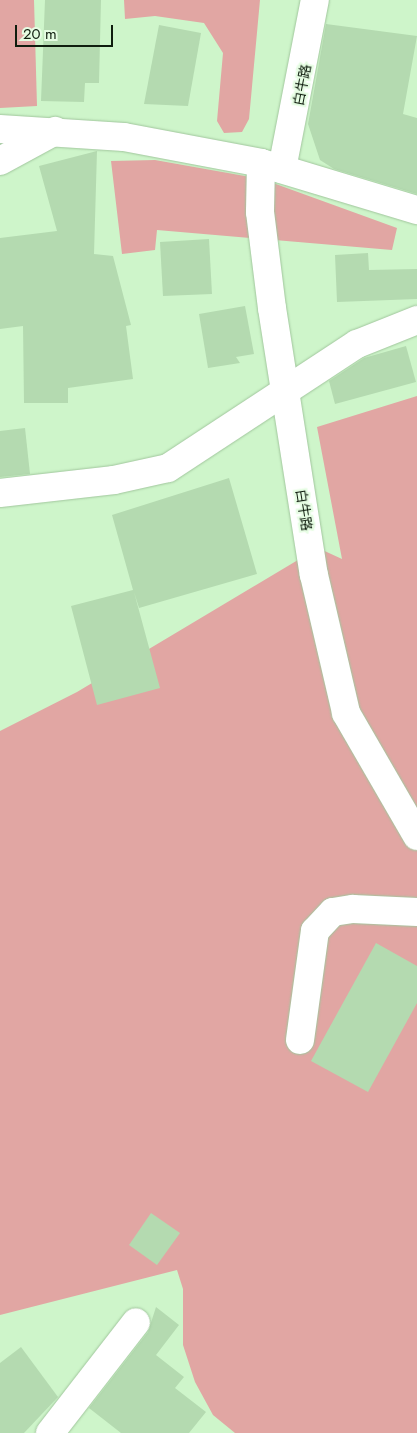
<!DOCTYPE html>
<html>
<head>
<meta charset="utf-8">
<style>
  body { margin:0 }
  #map { position:relative; width:417px; height:1433px; overflow:hidden; background:#cef5ca; font-family:Jost,"Noto Sans SC",sans-serif }
  div>[style] { position:absolute }
  .green>* { inset:0; background:#e1a6a3 }
  .building>* { inset:0; background:#b4dab0 }
  .roads { filter:drop-shadow(0 0 1px #a1c69d) drop-shadow(0 0 1px #a1c69d) }
  .minor>* { height:28px; margin:-14px; padding:0 14px; transform-origin:14px; border-radius:14px; background:#fff }
  span { translate:-50% -50%; white-space:nowrap; text-align:center; line-height:1.15; -webkit-text-stroke:4.5px #e6fde3; paint-order:stroke }
  .street-label { font-size:14px; color:#0f1d0e }
  .scale { position:absolute; left:15px; top:25px; width:98px; height:22px; box-sizing:border-box; border:2px solid #0f1d0e; border-top:0; padding-left:6px; font-size:15px; line-height:18px; white-space:nowrap; color:#0f1d0e; -webkit-text-stroke:4px #e6fde3; paint-order:stroke }
</style>
</head>
<body>
<div id="map">
  <div class="green">
    <div style="clip-path:polygon(0 0,34px 0,37px 106px,0 108px)"></div>
    <div style="clip-path:polygon(124px 0,260px 0,249px 119px,242px 132px,224px 133px,217px 121px,223px 53px,204px 23px,155px 16px,125px 19px)"></div>
    <div style="clip-path:polygon(155px 160px,262px 179px,397px 228px,392px 250px,157px 230px,155px 250px,122px 254px,111px 161px)"></div>
    <div style="clip-path:polygon(417px 396px,417px 1433px,235px 1433px,213px 1415px,195px 1382px,183px 1345px,183px 1289px,177px 1270px,0 1315px,0 731px,77px 692px,318px 548px,342px 559px,317px 427px)"></div>
  </div>
  <div class="building">
    <div style="clip-path:polygon(45px 0,101px 0,99px 83px,85px 83px,84px 102px,41px 101px)"></div>
    <div style="clip-path:polygon(326px 24px,417px 36px,403px 114px,417px 118px,417px 194px,334px 169px,320px 160px,308px 124px)"></div>
    <div style="clip-path:polygon(159px 25px,201px 33px,188px 106px,144px 104px)"></div>
    <div style="clip-path:polygon(97px 151px,94px 254px,113px 256px,131px 325px,126px 326px,133px 379px,68px 388px,68px 403px,24px 403px,23px 326px,0 329px,0 238px,57px 231px,39px 166px)"></div>
    <div style="clip-path:polygon(209px 239px,212px 294px,163px 296px,160px 242px)"></div>
    <div style="clip-path:polygon(368px 253px,369px 270px,417px 269px,417px 299px,337px 302px,335px 255px)"></div>
    <div style="clip-path:polygon(245px 306px,254px 354px,236px 357px,240px 363px,208px 368px,199px 314px)"></div>
    <div style="clip-path:polygon(406px 346px,416px 382px,335px 404px,329px 381px,364px 358px)"></div>
    <div style="clip-path:polygon(25px 428px,30px 474px,0 477px,0 431px)"></div>
    <div style="clip-path:polygon(229px 478px,257px 574px,139px 608px,134px 592px,160px 688px,97px 705px,71px 606px,133px 590px,112px 515px)"></div>
    <div style="clip-path:polygon(376px 943px,417px 966px,417px 1003px,368px 1092px,311px 1061px)"></div>
    <div style="clip-path:polygon(151px 1213px,180px 1233px,157px 1265px,129px 1245px)"></div>
    <div style="clip-path:polygon(156px 1307px,179px 1325px,156px 1355px,184px 1377px,175px 1388px,206px 1412px,189px 1433px,121px 1433px,89px 1408px,148px 1332px)"></div>
    <div style="clip-path:polygon(21px 1347px,58px 1397px,24px 1433px,0 1433px,0 1363px)"></div>
  </div>
  <div class="roads">
    <div class="minor">
      <div style="left:0;top:129px;width:124px;rotate:3.7deg"></div>
      <div style="left:124px;top:137px;width:139px;rotate:10.7deg"></div>
      <div style="left:261px;top:163px;width:163px;rotate:16.8deg"></div>
      <div style="left:0;top:161px;width:63px;rotate:-28.6deg"></div>
      <div style="left:261px;top:163px;width:49px;rotate:91.2deg"></div>
      <div style="left:260px;top:212px;width:97px;rotate:82.9deg"></div>
      <div style="left:272px;top:308px;width:270px;rotate:81.1deg"></div>
      <div style="left:314px;top:575px;width:142px;rotate:76.9deg"></div>
      <div style="left:346px;top:713px;width:142px;rotate:60deg"></div>
      <div style="left:282px;top:169px;width:172px;rotate:-79deg"></div>
      <div style="left:0;top:493px;width:115px;rotate:-6.5deg"></div>
      <div style="left:114px;top:480px;width:55px;rotate:-12.5deg"></div>
      <div style="left:168px;top:468px;width:226px;rotate:-33.3deg"></div>
      <div style="left:357px;top:344px;width:65px;rotate:-21.8deg"></div>
      <div style="left:300px;top:1040px;width:110px;rotate:-82.2deg"></div>
      <div style="left:315px;top:931px;width:26px;rotate:-47deg"></div>
      <div style="left:333px;top:912px;width:20px;rotate:-9deg"></div>
      <div style="left:353px;top:909px;width:64px;rotate:2.7deg"></div>
      <div style="left:50px;top:1433px;width:140px;rotate:-52.2deg"></div>
    </div>
  </div>
  <div class="street-label">
    <span style="left:302px;top:85px;rotate:-79deg">白牛路</span>
    <span style="left:304px;top:510px;rotate:81deg">白牛路</span>
  </div>
  <div class="scale">20 m</div>
</div>
</body>
</html>
